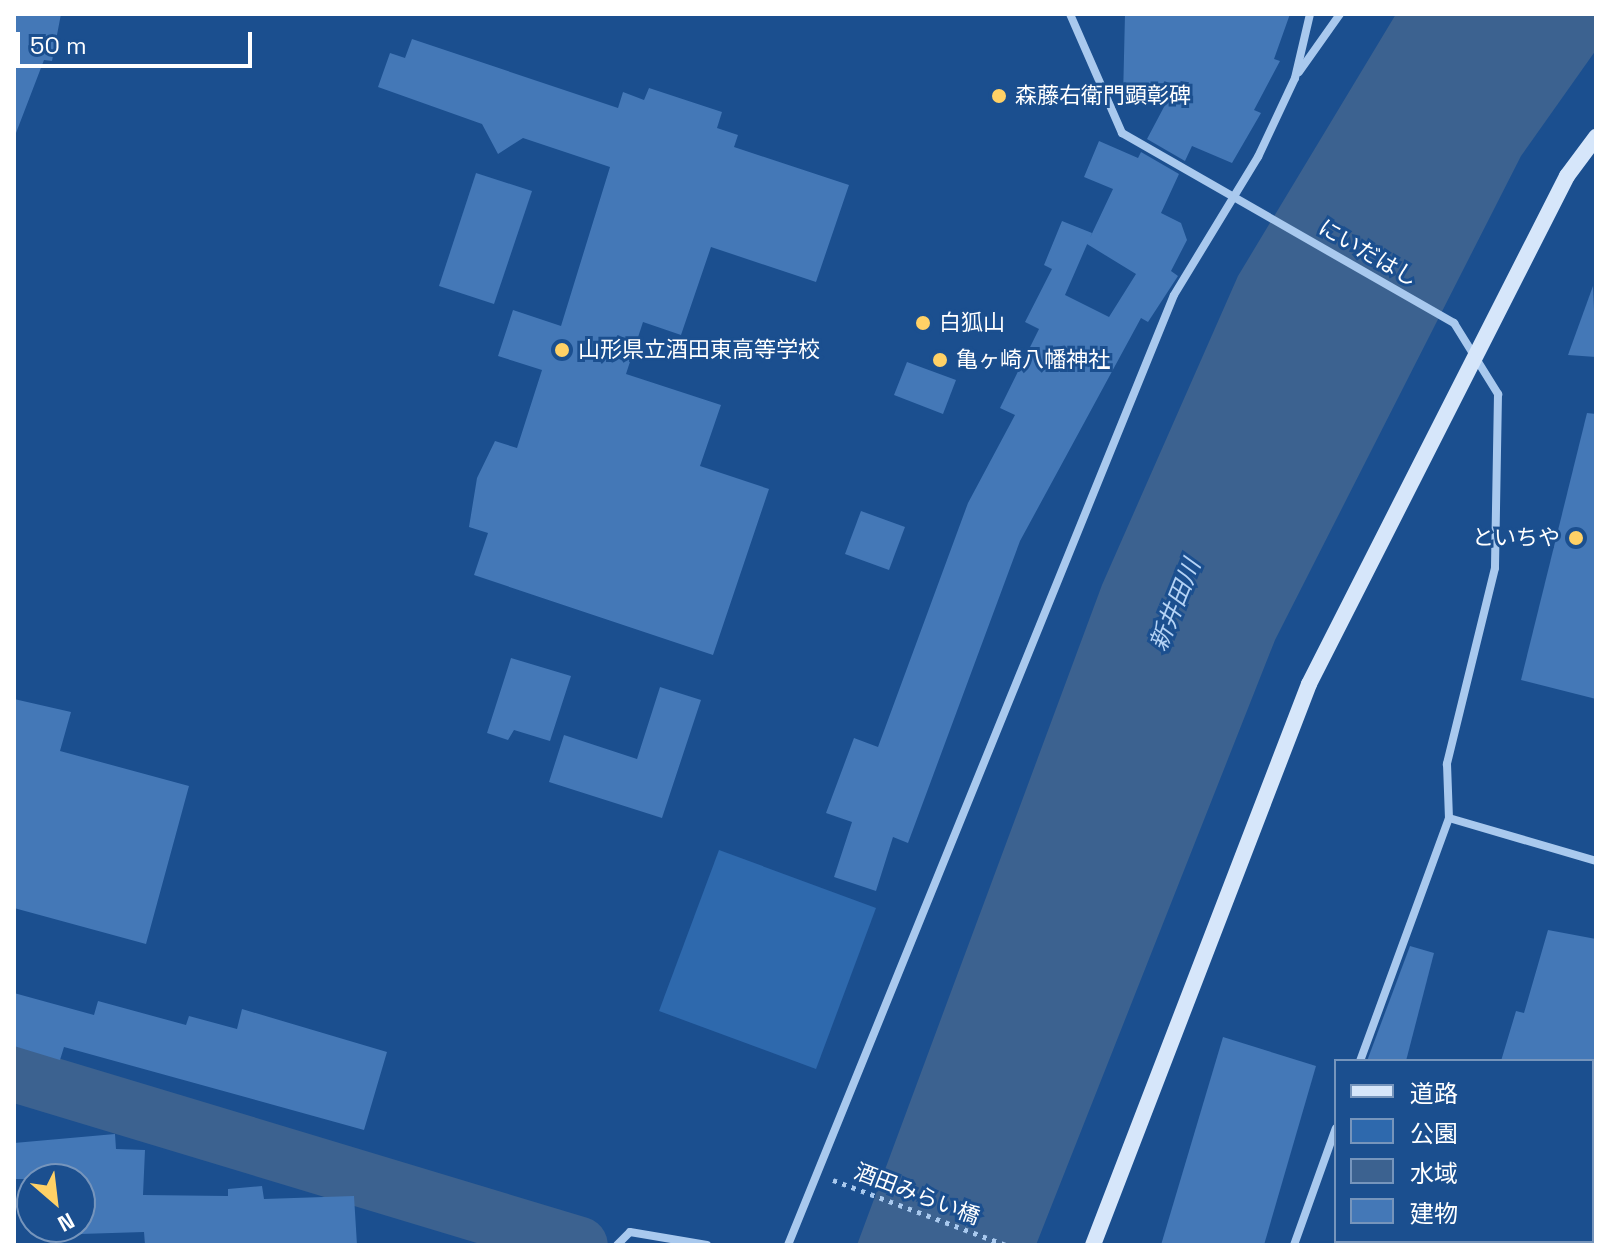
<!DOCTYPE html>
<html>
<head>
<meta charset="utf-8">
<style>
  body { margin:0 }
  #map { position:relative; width:1610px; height:1259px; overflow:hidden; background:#1b4f8f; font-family:"Space Grotesk","Noto Sans JP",sans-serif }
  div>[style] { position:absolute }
  .green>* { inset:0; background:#2e69ad }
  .water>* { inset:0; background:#3c6290 }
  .river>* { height:56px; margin:-28px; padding:0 28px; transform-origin:28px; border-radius:28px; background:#3c6290 }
  .building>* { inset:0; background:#4478b7 }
  .path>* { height:5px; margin-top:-2.5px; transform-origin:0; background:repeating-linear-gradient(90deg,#a9c9ee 0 4px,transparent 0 10px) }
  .street>* { height:8px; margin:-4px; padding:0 4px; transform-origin:4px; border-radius:4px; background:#a9c9ee }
  .secondary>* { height:16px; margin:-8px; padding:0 8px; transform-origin:8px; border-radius:8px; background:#d6e6fa }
  .dots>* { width:22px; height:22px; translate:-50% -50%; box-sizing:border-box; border:4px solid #1b4f8f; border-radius:50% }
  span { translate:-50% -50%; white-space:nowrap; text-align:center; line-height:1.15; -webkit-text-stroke:6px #1b4f8f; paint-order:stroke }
  .poi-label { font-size:22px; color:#fff }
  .left { translate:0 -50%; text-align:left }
  .right { translate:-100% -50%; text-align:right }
  .street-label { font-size:22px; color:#fff }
  .water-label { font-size:24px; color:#b5d3f5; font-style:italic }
  .frame { position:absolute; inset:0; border:16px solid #fff; pointer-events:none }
  .legend { position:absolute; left:1334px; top:1059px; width:260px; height:184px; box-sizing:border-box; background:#1b4f8f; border:2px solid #7695bc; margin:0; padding:10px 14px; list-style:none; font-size:24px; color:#fff }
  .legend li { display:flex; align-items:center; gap:16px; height:40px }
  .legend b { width:40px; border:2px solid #7695bc }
  .north { position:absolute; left:16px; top:1163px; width:80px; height:80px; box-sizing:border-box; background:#1b4f8f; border:2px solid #7695bc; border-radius:50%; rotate:152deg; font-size:22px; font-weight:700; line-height:32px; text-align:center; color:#fff }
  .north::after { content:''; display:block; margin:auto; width:28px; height:36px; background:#ffd166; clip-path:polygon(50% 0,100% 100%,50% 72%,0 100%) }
  .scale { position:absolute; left:16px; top:32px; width:236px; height:36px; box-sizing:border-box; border:4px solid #fff; border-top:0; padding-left:10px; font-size:24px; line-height:28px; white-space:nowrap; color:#fff; -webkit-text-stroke:6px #1b4f8f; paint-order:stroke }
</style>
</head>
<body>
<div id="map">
  <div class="green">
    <div style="clip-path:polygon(719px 850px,876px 908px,816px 1069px,659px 1011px)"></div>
  </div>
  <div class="water">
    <div style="clip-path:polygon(1396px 14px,1596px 14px,1596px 50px,1521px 156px,1275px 640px,1036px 1245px,857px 1245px,1102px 585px,1238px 276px)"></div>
  </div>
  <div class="river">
    <div style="left:14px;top:1074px;width:591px;rotate:16.81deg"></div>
  </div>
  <div class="building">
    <div style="clip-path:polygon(14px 14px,61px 14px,52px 61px,44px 60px,16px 133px)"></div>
    <div style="clip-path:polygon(1125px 14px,1290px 14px,1274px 59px,1280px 61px,1254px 110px,1261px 113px,1232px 163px,1192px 146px,1185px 161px,1147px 139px,1165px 105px,1123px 98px)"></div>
    <div style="clip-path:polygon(412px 39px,618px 108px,623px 92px,644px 100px,649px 88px,722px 112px,717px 128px,738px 135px,734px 147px,849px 185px,816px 282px,711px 247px,681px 335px,643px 322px,626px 374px,721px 405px,700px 466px,769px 489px,713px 655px,474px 575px,488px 533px,469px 527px,477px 478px,495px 441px,517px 448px,542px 370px,498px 356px,513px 310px,561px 326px,610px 167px,523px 138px,498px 154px,482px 124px,378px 87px,390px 53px,405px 58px)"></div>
    <div style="clip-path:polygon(1099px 141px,1138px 158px,1141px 152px,1179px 174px,1161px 213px,1181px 223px,1187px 240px,1171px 271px,1178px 276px,1148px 322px,1141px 318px,1020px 541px,908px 843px,893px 837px,876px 891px,834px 877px,852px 822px,826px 813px,854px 738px,878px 747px,968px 503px,1015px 415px,1000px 408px,1039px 329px,1025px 322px,1052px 269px,1044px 265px,1062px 221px,1092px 233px,1065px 295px,1109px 317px,1136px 274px,1087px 244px,1113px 189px,1084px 177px)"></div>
    <div style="clip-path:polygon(476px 173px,532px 191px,494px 304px,439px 286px)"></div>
    <div style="clip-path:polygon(1593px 286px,1596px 357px,1568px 355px)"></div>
    <div style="clip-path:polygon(907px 362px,956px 380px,943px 414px,894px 395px)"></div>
    <div style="clip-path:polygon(1587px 413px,1596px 414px,1596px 699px,1521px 680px)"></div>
    <div style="clip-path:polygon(861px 511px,905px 527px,889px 570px,845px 554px)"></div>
    <div style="clip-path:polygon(511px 658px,571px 676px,550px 741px,514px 730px,508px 740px,487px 733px)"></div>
    <div style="clip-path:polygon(660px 687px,701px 700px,662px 818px,549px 782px,564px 735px,637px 759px)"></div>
    <div style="clip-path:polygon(14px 699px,71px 712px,60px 751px,189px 786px,146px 944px,14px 908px)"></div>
    <div style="clip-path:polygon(1548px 930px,1596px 939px,1596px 1060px,1501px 1061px,1516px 1011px,1524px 1013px)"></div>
    <div style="clip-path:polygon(1410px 946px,1434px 953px,1406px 1061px,1367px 1061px)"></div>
    <div style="clip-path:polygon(14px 993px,94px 1015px,98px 1001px,186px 1025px,189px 1016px,237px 1029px,242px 1009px,387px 1052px,364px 1130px,64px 1047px,60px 1060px,14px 1046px)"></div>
    <div style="clip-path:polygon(1223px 1037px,1316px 1066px,1264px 1245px,1161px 1245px)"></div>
    <div style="clip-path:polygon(115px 1134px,116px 1149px,145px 1150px,143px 1195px,228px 1196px,228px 1189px,262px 1186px,264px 1199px,354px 1196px,357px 1245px,145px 1245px,144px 1232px,80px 1234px,80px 1179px,14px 1179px,14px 1143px)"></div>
  </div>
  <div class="path">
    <div style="left:833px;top:1180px;width:185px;rotate:20.6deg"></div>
  </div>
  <div class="street">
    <div style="left:1070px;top:14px;width:130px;rotate:66.4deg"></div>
    <div style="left:1122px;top:133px;width:383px;rotate:29.8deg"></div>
    <div style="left:1454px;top:323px;width:84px;rotate:58.2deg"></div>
    <div style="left:1498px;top:394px;width:174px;rotate:91deg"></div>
    <div style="left:1495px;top:568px;width:202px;rotate:103.8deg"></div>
    <div style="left:1447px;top:764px;width:54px;rotate:87.9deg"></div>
    <div style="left:1449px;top:818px;width:259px;rotate:110.1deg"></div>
    <div style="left:1299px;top:72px;width:71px;rotate:-54.7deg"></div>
    <div style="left:1449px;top:818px;width:153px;rotate:16.3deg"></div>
    <div style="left:617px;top:1245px;width:18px;rotate:-45deg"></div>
    <div style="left:630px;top:1232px;width:78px;rotate:9.6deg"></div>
    <div style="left:788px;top:1245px;width:1025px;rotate:-67.89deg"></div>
    <div style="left:1174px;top:295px;width:162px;rotate:-58.7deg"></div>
    <div style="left:1258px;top:157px;width:87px;rotate:-64.9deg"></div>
    <div style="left:1295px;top:78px;width:66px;rotate:-76.8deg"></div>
    <div style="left:1294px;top:1245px;width:124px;rotate:-70.3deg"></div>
  </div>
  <div class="secondary">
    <div style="left:1093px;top:1245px;width:601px;rotate:-68.94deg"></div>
    <div style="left:1309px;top:684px;width:570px;rotate:-63.08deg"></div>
    <div style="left:1567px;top:176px;width:49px;rotate:-53.4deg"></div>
  </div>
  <div class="dots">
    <div style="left:999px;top:96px;background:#ffd166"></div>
    <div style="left:923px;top:323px;background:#ffd166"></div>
    <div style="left:562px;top:350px;background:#ffd166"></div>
    <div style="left:940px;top:360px;background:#ffd166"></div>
    <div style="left:1576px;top:538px;background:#ffd166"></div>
  </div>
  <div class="poi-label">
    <span class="left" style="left:1015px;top:96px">森藤右衛門顕彰碑</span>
    <span class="left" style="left:939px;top:323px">白狐山</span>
    <span class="left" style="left:578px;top:350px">山形県立酒田東高等学校</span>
    <span class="left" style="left:956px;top:360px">亀ヶ崎八幡神社</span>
    <span class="right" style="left:1560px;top:538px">といちや</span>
  </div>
  <div class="street-label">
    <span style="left:1368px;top:253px;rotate:30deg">にいだはし</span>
    <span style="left:917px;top:1194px;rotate:21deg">酒田みらい橋</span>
  </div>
  <div class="water-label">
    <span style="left:1175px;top:605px;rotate:-68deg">新井田川</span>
  </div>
  <div class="frame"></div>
  <ul class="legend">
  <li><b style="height:10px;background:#d6e6fa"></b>道路</li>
  <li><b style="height:22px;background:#2e69ad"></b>公園</li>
  <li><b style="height:22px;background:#3c6290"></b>水域</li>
  <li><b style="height:22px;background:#4478b7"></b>建物</li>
  </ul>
  <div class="north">N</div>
  <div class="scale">50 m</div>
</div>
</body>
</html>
